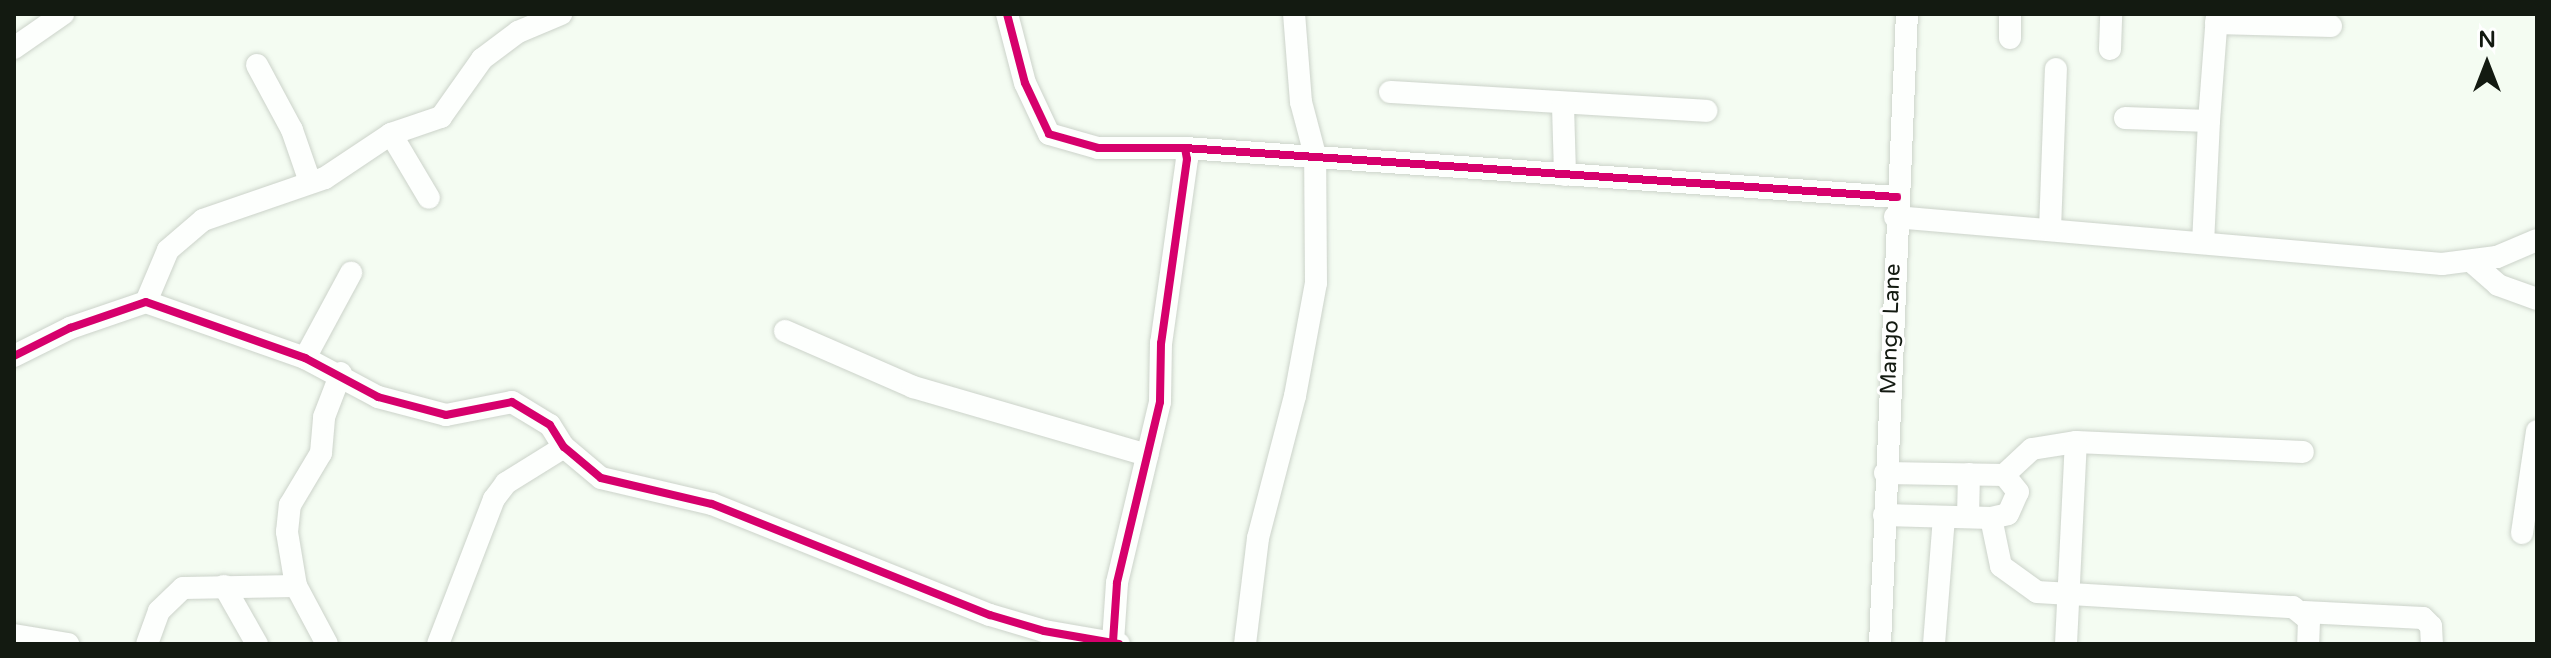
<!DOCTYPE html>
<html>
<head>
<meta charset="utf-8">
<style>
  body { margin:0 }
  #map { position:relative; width:2551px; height:658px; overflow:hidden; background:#f4fcf2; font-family:"Varela Round",sans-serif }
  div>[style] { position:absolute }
  .roads { filter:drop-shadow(0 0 2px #ccd3ca) drop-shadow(0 0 2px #ccd3ca) }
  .minor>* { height:22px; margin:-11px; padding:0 11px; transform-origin:11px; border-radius:11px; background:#fdfffd }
  .cycleway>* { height:8px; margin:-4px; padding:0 4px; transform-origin:4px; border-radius:4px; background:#d6006c }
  span { translate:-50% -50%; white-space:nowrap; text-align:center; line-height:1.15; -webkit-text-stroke:6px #fff; paint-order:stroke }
  .street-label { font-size:22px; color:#131a11 }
  .frame { position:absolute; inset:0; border:16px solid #131a11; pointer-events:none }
  .north { position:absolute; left:2447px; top:24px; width:80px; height:80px; -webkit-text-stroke:6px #fff; paint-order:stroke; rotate:0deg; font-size:22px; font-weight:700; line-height:32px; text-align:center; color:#131a11 }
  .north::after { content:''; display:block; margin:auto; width:28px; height:36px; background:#131a11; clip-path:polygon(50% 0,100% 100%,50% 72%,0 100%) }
</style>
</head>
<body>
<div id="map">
  <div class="roads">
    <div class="minor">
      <div style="left:1007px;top:14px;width:71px;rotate:75.4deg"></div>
      <div style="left:1025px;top:83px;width:56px;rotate:64.8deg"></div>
      <div style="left:1049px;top:134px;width:51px;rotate:15.9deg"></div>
      <div style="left:1098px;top:148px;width:87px"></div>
      <div style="left:1185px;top:148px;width:11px;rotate:80deg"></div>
      <div style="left:1187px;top:159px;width:186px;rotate:98deg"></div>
      <div style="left:1161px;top:343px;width:59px;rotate:91deg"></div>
      <div style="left:1160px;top:402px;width:186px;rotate:103.4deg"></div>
      <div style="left:1117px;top:583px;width:59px;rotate:93.9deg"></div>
      <div style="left:2216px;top:23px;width:115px;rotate:1.5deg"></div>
      <div style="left:2010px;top:38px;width:24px;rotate:-90deg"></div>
      <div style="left:14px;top:48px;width:60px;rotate:-34.8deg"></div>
      <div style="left:2110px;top:49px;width:35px;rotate:-88deg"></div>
      <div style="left:257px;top:65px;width:74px;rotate:61.7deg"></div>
      <div style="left:292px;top:130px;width:55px;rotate:70.9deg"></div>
      <div style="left:1390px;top:92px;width:317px;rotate:3.4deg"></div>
      <div style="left:1563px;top:106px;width:69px;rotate:88.3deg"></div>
      <div style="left:2125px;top:118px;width:84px;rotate:2deg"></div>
      <div style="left:2209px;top:121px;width:122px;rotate:92.8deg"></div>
      <div style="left:2209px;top:121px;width:107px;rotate:-85.7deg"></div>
      <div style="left:391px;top:134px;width:74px;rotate:59.3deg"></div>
      <div style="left:1185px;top:148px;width:714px;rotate:3.94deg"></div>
      <div style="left:1895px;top:217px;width:549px;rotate:4.91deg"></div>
      <div style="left:2442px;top:264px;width:55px;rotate:-7.3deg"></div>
      <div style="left:2497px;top:257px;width:43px;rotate:-23deg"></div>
      <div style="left:2050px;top:230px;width:161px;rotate:-87.9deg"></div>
      <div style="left:2473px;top:263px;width:33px;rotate:41deg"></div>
      <div style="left:2498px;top:285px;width:41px;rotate:19.7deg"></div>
      <div style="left:146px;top:302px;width:56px;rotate:-67.1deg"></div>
      <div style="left:168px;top:250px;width:46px;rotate:-40.6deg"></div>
      <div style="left:203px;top:220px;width:129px;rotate:-19deg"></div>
      <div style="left:325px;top:178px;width:79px;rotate:-33.7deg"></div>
      <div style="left:391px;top:134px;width:53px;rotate:-18.8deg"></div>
      <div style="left:441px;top:117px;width:71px;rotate:-54.7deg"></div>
      <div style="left:482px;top:59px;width:45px;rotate:-36.9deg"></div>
      <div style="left:518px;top:32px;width:47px;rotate:-22.7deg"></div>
      <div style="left:785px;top:331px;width:140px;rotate:23.6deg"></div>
      <div style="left:913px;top:387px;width:244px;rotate:16.2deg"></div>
      <div style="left:14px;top:356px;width:63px;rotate:-26.6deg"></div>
      <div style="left:70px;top:328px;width:80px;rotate:-18.9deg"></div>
      <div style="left:146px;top:302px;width:169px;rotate:19.4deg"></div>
      <div style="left:305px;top:358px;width:83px;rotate:28.1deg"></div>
      <div style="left:378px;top:397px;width:70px;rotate:14.8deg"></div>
      <div style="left:446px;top:415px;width:67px;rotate:-11.1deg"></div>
      <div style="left:512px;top:402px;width:44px;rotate:31.2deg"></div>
      <div style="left:550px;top:425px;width:26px;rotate:58deg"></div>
      <div style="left:564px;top:447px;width:48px;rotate:40deg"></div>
      <div style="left:601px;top:478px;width:114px;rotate:13.2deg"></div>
      <div style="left:712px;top:504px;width:299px;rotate:21.8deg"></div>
      <div style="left:990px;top:615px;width:56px;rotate:16.5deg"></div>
      <div style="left:1044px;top:631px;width:76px;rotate:9.8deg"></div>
      <div style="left:305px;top:358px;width:97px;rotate:-61.6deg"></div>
      <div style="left:2004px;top:475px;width:38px;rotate:-43deg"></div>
      <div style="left:2032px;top:449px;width:45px;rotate:-9deg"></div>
      <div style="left:2076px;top:442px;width:227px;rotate:2.5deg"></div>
      <div style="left:1884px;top:515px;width:107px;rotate:1.6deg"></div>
      <div style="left:1991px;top:518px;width:17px;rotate:-13deg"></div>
      <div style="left:2008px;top:514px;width:24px;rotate:-66deg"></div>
      <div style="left:2018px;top:492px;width:22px;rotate:-129deg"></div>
      <div style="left:2004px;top:475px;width:119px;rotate:-179deg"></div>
      <div style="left:1968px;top:517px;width:43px;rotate:-88.7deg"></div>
      <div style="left:1991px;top:518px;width:49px;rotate:78.2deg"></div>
      <div style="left:2001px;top:566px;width:44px;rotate:35.8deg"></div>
      <div style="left:2037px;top:592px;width:256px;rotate:3.4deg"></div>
      <div style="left:2293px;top:607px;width:21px;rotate:39deg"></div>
      <div style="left:2309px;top:620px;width:24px;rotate:92deg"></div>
      <div style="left:2522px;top:533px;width:103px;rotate:-81.6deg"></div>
      <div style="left:224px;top:586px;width:67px;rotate:60.4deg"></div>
      <div style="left:2304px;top:612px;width:119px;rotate:2.9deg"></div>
      <div style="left:2423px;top:618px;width:11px;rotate:45deg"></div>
      <div style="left:2431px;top:626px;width:18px;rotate:87deg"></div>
      <div style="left:14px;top:635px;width:55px;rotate:9.5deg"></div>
      <div style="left:147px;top:644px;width:35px;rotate:-70deg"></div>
      <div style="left:159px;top:611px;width:33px;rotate:-44deg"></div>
      <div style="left:183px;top:588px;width:113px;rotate:-1deg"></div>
      <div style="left:327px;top:644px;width:66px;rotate:-118.1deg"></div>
      <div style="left:296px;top:586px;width:55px;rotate:-99.5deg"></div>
      <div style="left:287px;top:532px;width:27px;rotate:-84deg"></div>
      <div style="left:290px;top:505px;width:61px;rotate:-59.2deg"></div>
      <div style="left:321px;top:453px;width:36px;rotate:-85deg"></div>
      <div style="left:324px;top:417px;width:47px;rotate:-68.9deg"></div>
      <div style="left:438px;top:644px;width:155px;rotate:-68.9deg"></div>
      <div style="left:494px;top:499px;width:20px;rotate:-53deg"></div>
      <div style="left:506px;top:483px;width:68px;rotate:-31.8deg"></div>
      <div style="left:1245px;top:644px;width:107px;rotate:-83deg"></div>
      <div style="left:1258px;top:538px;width:147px;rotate:-75.4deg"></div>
      <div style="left:1295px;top:396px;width:115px;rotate:-79.5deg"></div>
      <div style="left:1316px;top:283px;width:128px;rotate:-90.4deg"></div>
      <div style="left:1315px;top:155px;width:55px;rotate:-104.8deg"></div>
      <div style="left:1301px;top:102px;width:88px;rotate:-94.5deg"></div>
      <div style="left:1880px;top:644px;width:631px;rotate:-87.55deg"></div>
      <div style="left:1934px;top:644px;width:126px;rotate:-85.5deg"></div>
      <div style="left:2066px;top:644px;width:202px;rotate:-87.2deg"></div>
    </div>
  </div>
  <div class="cycleway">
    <div style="left:1007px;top:14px;width:71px;rotate:75.4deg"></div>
    <div style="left:1025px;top:83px;width:56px;rotate:64.8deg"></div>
    <div style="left:1049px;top:134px;width:51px;rotate:15.9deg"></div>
    <div style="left:1098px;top:148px;width:87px"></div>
    <div style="left:1185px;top:148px;width:11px;rotate:80deg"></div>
    <div style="left:1187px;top:159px;width:186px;rotate:98deg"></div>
    <div style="left:1161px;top:343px;width:59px;rotate:91deg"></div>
    <div style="left:1160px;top:402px;width:186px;rotate:103.4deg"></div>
    <div style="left:1117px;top:583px;width:59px;rotate:93.9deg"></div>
    <div style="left:1185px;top:148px;width:714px;rotate:3.94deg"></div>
    <div style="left:14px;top:356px;width:63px;rotate:-26.6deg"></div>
    <div style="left:70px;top:328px;width:80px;rotate:-18.9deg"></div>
    <div style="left:146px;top:302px;width:169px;rotate:19.4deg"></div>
    <div style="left:305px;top:358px;width:83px;rotate:28.1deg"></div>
    <div style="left:378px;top:397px;width:70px;rotate:14.8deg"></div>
    <div style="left:446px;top:415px;width:67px;rotate:-11.1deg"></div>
    <div style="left:512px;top:402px;width:44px;rotate:31.2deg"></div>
    <div style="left:550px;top:425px;width:26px;rotate:58deg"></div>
    <div style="left:564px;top:447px;width:48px;rotate:40deg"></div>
    <div style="left:601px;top:478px;width:114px;rotate:13.2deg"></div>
    <div style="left:712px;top:504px;width:299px;rotate:21.8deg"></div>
    <div style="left:990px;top:615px;width:56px;rotate:16.5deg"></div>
    <div style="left:1044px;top:631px;width:76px;rotate:9.8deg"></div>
  </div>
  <div class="street-label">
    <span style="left:1891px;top:329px;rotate:-88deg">Mango Lane</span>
  </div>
  <div class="frame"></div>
  <div class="north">N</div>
</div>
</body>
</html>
